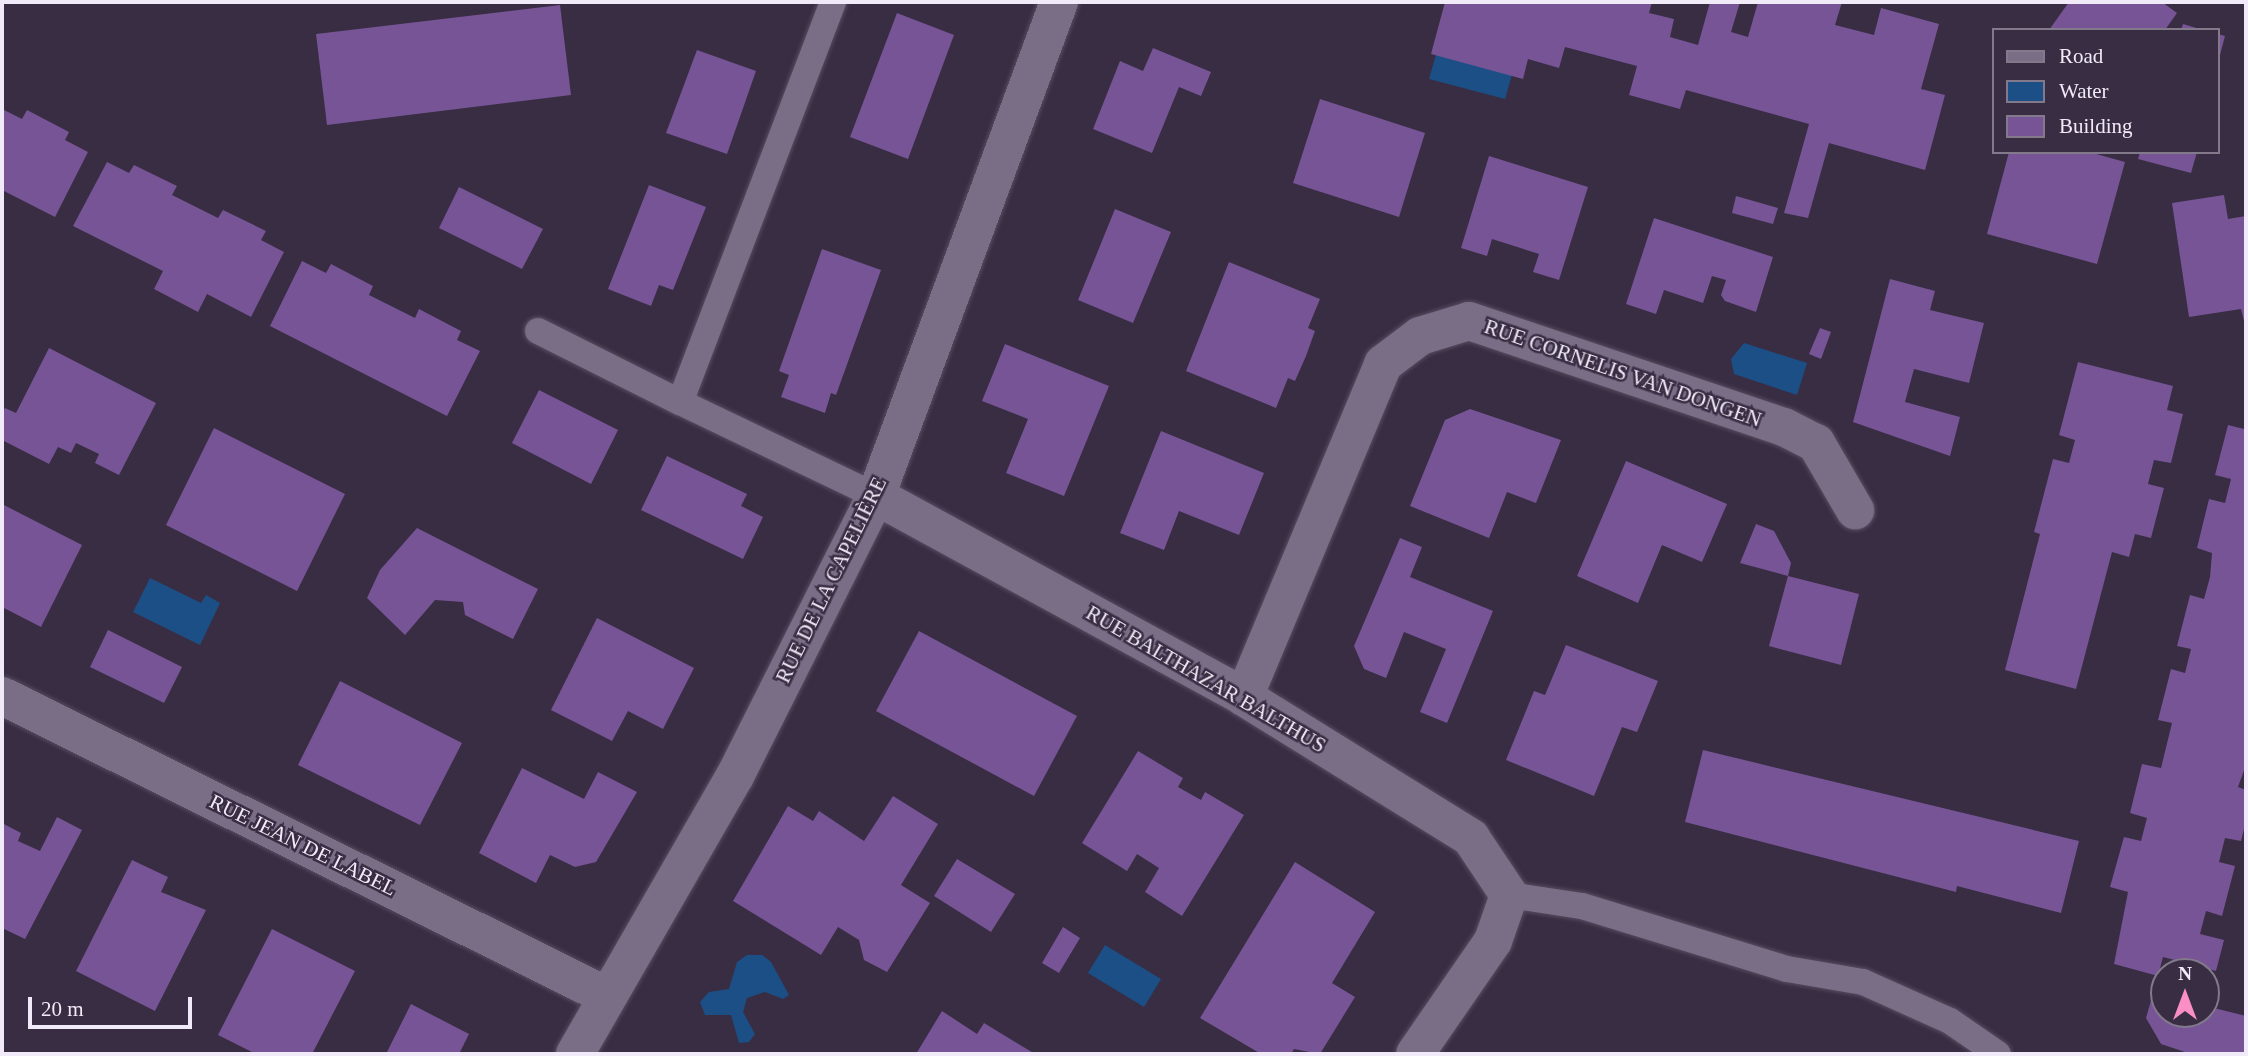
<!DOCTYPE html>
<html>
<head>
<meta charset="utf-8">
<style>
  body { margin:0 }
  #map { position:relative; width:2248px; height:1056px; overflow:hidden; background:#382d43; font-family:Georgia,serif }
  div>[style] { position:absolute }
  .water>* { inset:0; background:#1c4f86 }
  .building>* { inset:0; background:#765495 }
  .roads { filter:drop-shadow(0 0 2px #564c5f) drop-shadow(0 0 2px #564c5f) }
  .service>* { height:26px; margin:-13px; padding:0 13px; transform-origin:13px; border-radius:13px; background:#7a6e87 }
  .minor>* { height:38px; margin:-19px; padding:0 19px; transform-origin:19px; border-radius:19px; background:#7a6e87 }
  span { translate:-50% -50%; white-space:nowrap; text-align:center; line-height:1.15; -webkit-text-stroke:5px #382d43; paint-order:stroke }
  .street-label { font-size:21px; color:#f1eaf8 }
  .frame { position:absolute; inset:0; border:4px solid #f1eaf8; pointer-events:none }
  .legend { position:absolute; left:1992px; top:28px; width:228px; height:126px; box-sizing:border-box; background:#382d43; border:2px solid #82798b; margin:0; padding:9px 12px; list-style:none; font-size:21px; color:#f1eaf8 }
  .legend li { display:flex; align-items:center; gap:14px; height:35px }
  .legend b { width:35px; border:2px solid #82798b }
  .north { position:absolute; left:2150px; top:958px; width:70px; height:70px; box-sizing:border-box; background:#382d43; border:2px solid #82798b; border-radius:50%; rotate:0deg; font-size:19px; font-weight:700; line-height:28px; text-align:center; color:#f1eaf8 }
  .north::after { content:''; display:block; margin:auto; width:24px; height:32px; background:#fb8fc5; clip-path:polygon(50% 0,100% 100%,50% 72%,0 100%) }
  .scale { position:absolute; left:28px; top:997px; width:164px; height:32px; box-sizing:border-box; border:4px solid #f1eaf8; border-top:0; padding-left:9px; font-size:21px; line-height:24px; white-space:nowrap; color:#f1eaf8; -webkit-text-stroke:5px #382d43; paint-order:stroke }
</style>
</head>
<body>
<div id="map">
  <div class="water">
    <div style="clip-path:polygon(1437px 51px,1513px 71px,1505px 99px,1429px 79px)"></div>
    <div style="clip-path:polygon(1744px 343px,1807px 363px,1797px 395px,1734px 374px,1731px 359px)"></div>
    <div style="clip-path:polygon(150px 578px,201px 603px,206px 595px,220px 603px,200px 645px,133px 612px)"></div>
    <div style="clip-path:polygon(1105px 945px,1161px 979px,1144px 1007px,1088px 973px)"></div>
    <div style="clip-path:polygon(747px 955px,762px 955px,771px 962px,789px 995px,783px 999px,765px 992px,747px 998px,743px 1012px,755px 1034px,749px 1042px,739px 1043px,731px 1015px,705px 1015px,700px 1002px,709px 992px,729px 989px,737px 962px)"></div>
  </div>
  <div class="building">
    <div style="clip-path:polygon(1445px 2px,1652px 2px,1649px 13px,1674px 19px,1670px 37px,1698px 45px,1710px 2px,1740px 2px,1731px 32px,1748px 37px,1758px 2px,1842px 2px,1835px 25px,1874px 35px,1881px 8px,1939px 24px,1921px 89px,1945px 95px,1925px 170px,1829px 143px,1808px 218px,1784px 213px,1809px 124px,1686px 90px,1680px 109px,1629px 95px,1637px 66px,1565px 47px,1559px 68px,1528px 59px,1523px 79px,1431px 54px)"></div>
    <div style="clip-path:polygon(2069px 2px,2162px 2px,2177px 13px,2165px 30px,2049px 30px)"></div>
    <div style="clip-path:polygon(560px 5px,571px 95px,327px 125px,316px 34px)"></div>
    <div style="clip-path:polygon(897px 13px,954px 35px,908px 159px,850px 137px)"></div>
    <div style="clip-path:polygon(2183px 24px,2200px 29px,2200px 30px,2181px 30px)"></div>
    <div style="clip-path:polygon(2218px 34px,2225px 36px,2219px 59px,2218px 59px)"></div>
    <div style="clip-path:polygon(1153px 48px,1211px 72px,1201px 96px,1179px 87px,1152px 153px,1093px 129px,1120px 61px,1143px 71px)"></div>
    <div style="clip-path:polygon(697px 50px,756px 71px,727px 154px,666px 133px)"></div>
    <div style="clip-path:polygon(1320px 99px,1425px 133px,1399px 217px,1293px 183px)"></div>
    <div style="clip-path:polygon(2px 109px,22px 119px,27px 110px,69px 132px,65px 140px,88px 152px,55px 217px,2px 190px)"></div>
    <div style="clip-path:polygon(2009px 152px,2089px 152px,2125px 162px,2097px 264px,1987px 234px)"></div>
    <div style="clip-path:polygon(2140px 152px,2197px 152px,2191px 173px,2138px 159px)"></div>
    <div style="clip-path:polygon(1489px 156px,1588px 187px,1559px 280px,1533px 272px,1539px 254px,1492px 239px,1487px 256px,1461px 248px)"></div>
    <div style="clip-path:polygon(107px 162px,129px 173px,134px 165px,177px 186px,172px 195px,218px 218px,223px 210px,266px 231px,261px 240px,284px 252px,251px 317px,207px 294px,198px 312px,154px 289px,163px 271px,73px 226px)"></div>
    <div style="clip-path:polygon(649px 185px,706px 207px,673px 290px,659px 285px,651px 306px,608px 289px)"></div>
    <div style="clip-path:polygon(459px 187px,543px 229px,522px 269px,439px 228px)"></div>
    <div style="clip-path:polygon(2224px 195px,2228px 219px,2246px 216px,2246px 329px,2241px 309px,2189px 317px,2172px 203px)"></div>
    <div style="clip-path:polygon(1736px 196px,1778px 208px,1773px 224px,1732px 213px)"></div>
    <div style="clip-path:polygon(1115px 209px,1171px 232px,1133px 323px,1078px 300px)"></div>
    <div style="clip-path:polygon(1654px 218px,1773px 257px,1756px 312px,1725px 301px,1721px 295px,1726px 280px,1712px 276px,1703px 303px,1664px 290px,1656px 314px,1626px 304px)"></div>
    <div style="clip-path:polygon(822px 249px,881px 270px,836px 395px,831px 393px,825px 413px,781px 397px,789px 375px,779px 371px)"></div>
    <div style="clip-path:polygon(302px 261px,326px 273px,331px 264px,373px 286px,369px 295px,415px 318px,419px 309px,461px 331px,457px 340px,480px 351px,447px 416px,270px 326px)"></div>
    <div style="clip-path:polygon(1229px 262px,1320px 299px,1308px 328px,1315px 331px,1306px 356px,1295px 381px,1288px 378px,1276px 408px,1186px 371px)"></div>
    <div style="clip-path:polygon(1890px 279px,1935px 291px,1930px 310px,1984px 323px,1969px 383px,1914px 369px,1905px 402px,1960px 417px,1950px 456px,1853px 422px)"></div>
    <div style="clip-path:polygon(1820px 328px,1831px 332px,1821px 359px,1809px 354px)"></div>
    <div style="clip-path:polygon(1005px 344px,1109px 386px,1064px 496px,1006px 473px,1028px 419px,982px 401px)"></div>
    <div style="clip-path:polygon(49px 348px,156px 403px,119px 475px,95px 463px,99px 454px,76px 443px,71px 453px,58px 447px,49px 464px,2px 440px,2px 414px,5px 408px,16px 413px)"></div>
    <div style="clip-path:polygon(2078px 362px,2173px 386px,2167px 410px,2183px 414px,2171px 463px,2154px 460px,2148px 484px,2164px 488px,2151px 538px,2135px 534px,2129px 557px,2112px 552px,2076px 689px,2005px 670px,2040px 534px,2034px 532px,2053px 459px,2069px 463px,2075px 440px,2059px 435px)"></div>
    <div style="clip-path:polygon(539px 390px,618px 430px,591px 484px,512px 443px)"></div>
    <div style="clip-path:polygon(1470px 409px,1561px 440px,1536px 503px,1507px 492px,1489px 538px,1410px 506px,1445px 420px)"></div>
    <div style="clip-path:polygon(2245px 424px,2246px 765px,2238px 787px,2246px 790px,2246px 821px,2241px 841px,2225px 838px,2219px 862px,2235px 866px,2222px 916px,2206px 911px,2200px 934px,2224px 940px,2216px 971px,2163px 957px,2158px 976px,2114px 964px,2128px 892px,2110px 887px,2124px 837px,2141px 841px,2147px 818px,2130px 813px,2142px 764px,2161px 768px,2172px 723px,2158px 720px,2171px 669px,2185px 673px,2191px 649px,2177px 646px,2190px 595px,2204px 599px,2210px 577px,2212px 553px,2197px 548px,2209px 499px,2225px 503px,2231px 479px,2215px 475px,2228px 425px,2244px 429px)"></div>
    <div style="clip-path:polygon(214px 428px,345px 494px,297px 591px,166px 525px)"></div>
    <div style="clip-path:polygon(1161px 431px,1264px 473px,1239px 535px,1179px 511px,1164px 550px,1120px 533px)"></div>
    <div style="clip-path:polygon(667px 456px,747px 494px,741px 506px,763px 517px,743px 559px,641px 510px)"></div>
    <div style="clip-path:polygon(1626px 461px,1727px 504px,1702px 562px,1662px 545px,1638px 603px,1577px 576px)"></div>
    <div style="clip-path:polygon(2px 504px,82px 545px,41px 627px,2px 607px)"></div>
    <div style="clip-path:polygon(1756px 524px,1774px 531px,1791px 563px,1788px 576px,1740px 563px)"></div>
    <div style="clip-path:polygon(417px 528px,538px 589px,513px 639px,465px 615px,463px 602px,435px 600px,405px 635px,367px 598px,380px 570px)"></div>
    <div style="clip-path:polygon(1400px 538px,1422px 547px,1410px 577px,1493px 611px,1447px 723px,1420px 712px,1446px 649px,1404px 632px,1386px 678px,1364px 669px,1354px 646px)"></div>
    <div style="clip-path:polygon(1788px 576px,1859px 594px,1841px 665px,1769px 646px)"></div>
    <div style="clip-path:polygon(597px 618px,694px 668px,663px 729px,628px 711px,612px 741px,551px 710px)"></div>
    <div style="clip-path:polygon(108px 630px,182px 667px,164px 703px,90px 667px)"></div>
    <div style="clip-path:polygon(919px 631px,1077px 716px,1034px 796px,876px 711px)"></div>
    <div style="clip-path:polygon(1566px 645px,1658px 681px,1637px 732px,1622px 727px,1594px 796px,1506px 760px,1534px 691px,1545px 695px)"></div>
    <div style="clip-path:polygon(340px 681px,462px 743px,420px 825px,298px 765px)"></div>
    <div style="clip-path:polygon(1703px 750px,2079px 841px,2061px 913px,1957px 886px,1956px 892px,1685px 822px)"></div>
    <div style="clip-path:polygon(1138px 751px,1183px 778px,1178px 787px,1201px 800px,1205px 792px,1244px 815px,1182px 916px,1145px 892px,1159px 868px,1137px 854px,1127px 871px,1082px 843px)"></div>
    <div style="clip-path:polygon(522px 768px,584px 799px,598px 772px,637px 792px,596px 862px,575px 867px,550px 855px,536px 883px,479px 853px)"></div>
    <div style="clip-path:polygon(893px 796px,938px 824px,901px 885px,930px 903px,887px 972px,864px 960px,859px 940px,838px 927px,821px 955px,733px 901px,788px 806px,813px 821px,819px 811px,864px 841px)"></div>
    <div style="clip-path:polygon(57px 817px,82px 830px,25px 939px,2px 928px,2px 823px,21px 833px,18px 841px,40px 851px)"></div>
    <div style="clip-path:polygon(957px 859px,1015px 894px,991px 932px,934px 896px)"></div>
    <div style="clip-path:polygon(132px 860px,168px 877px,161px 892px,206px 910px,155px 1011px,76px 971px)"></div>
    <div style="clip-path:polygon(1295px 862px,1375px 912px,1332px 983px,1355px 997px,1320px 1054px,1294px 1049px,1291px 1054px,1261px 1054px,1200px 1018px)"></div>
    <div style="clip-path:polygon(1063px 927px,1080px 938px,1059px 973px,1042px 963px)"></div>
    <div style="clip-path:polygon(272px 929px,355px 971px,312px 1054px,256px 1054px,218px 1035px)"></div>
    <div style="clip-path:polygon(2158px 976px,2164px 978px,2164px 1014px,2206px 1014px,2206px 1006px,2246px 1016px,2246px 1054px,2191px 1054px,2161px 1044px,2146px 1018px)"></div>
    <div style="clip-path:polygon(411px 1004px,469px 1034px,459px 1054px,386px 1054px)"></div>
    <div style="clip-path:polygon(942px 1011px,977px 1034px,984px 1023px,1035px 1054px,916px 1054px)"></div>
  </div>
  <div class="roads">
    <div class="service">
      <div style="left:833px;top:2px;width:428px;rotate:110.9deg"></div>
      <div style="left:680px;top:402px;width:217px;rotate:25.6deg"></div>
      <div style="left:538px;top:331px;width:159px;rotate:26.6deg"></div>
      <div style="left:1509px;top:895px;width:74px;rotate:8.6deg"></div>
      <div style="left:1582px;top:906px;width:214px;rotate:17.1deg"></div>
      <div style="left:1787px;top:969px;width:77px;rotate:9.7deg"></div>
      <div style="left:1863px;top:982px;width:95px;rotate:24.1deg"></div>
      <div style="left:1950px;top:1021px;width:58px;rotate:34.5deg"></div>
    </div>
    <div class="minor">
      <div style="left:876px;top:496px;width:419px;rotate:28.6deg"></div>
      <div style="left:1244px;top:697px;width:267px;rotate:31.8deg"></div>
      <div style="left:1471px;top:838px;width:69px;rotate:56.3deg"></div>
      <div style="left:1509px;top:895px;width:49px;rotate:109.2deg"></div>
      <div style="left:1493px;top:941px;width:137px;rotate:124.6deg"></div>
      <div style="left:2px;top:696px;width:673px;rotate:26.37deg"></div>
      <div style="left:1244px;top:697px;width:361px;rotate:-67.3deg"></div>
      <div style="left:1383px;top:364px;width:46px;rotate:-37.1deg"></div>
      <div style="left:1420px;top:336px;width:51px;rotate:-17deg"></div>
      <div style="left:1469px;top:321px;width:332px;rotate:18.6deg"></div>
      <div style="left:1784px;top:427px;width:36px;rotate:27deg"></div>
      <div style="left:1816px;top:443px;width:78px;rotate:59.8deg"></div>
      <div style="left:575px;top:1054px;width:321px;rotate:-60.1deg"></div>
      <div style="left:735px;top:776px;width:313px;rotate:-63.3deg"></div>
      <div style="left:876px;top:496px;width:527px;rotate:-69.67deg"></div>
    </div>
  </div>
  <div class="street-label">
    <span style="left:1623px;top:373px;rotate:19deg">RUE CORNELIS VAN DONGEN</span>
    <span style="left:831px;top:580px;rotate:-64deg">RUE DE LA CAPELIÈRE</span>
    <span style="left:1206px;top:679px;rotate:30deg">RUE BALTHAZAR BALTHUS</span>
    <span style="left:303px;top:845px;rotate:26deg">RUE JEAN DE LABEL</span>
  </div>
  <div class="frame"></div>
  <ul class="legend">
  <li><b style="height:9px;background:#7a6e87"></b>Road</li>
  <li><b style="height:19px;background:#1c4f86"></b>Water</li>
  <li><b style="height:19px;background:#765495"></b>Building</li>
  </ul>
  <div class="north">N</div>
  <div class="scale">20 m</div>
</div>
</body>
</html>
